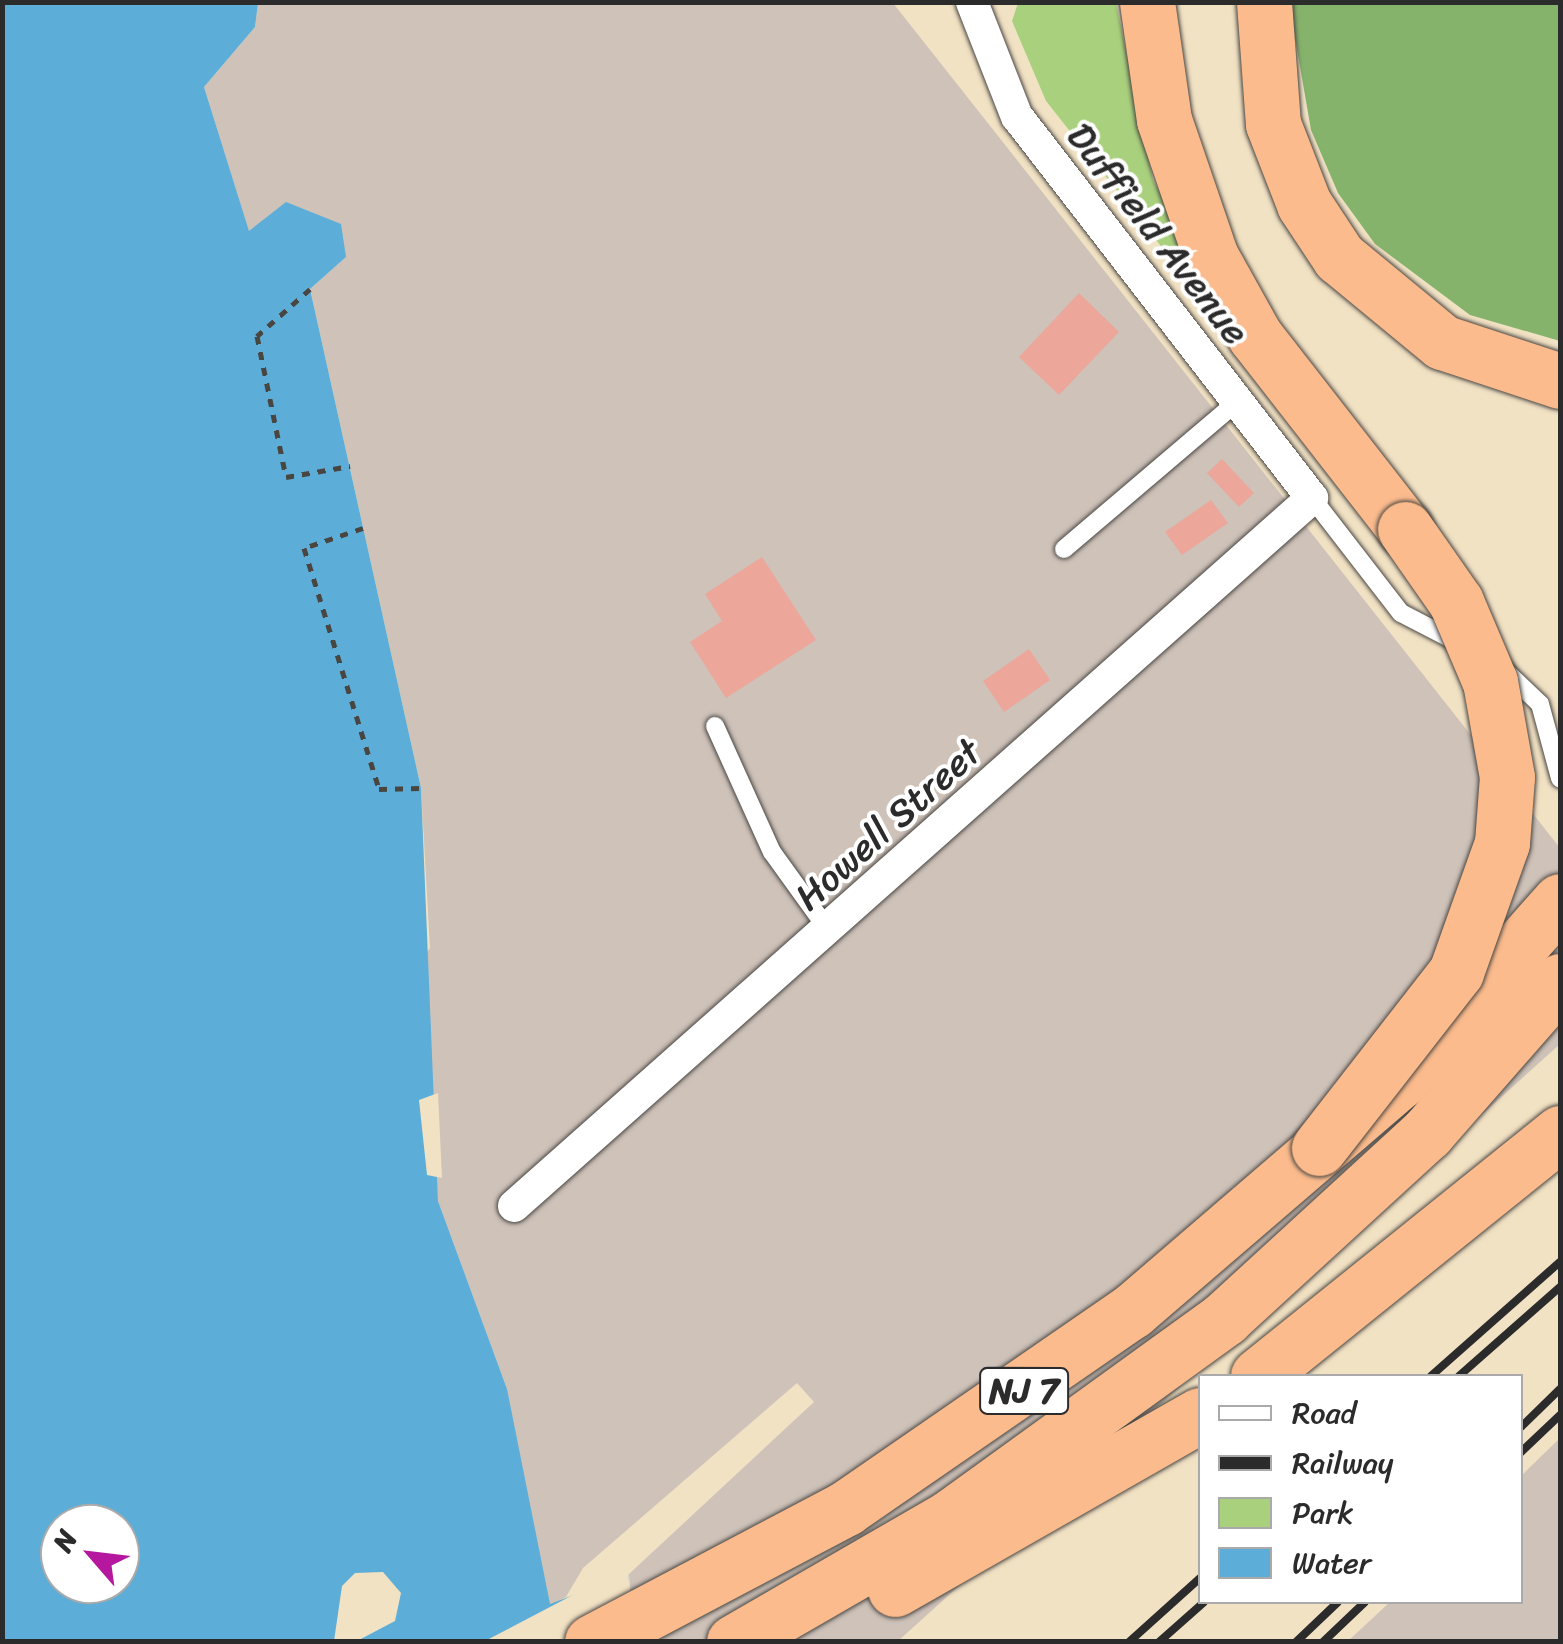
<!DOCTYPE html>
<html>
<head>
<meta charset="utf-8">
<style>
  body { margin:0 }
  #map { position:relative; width:1563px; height:1644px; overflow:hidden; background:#f2e2c4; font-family:Sriracha,sans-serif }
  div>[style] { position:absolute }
  .industrial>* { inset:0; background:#cec2b9 }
  .green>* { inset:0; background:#a9d17d }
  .forest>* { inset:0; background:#86b36c }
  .water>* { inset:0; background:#5cadd7 }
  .pier>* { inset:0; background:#f2e2c4 }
  .building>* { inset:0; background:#eca69a }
  .path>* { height:5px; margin-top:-2.5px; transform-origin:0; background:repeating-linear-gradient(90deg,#494642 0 8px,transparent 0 16px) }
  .roads { filter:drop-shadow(0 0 2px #494642) drop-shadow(0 0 2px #494642) }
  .service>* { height:18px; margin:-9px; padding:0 9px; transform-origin:9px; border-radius:9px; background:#fff }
  .minor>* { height:32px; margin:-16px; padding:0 16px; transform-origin:16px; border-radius:16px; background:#fff }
  .motorway>* { height:55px; margin:-27.5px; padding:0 27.5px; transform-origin:27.5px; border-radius:27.5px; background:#fbbb8d }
  .rail>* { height:8px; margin:-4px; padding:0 4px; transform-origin:4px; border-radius:4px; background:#2b2b2b }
  .bridges { filter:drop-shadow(0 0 2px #494642) drop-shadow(0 0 2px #494642) }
  .motorway-bridge>* { height:55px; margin:-27.5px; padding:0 27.5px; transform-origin:27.5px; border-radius:27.5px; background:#fbbb8d }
  span { translate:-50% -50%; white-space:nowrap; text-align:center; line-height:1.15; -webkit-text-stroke:8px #fff; paint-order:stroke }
  .shield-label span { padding:2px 8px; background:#fff; border:2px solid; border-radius:8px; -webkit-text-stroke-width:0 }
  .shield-label { font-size:35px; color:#2b2b2b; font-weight:700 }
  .street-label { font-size:38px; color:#2b2b2b }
  .frame { position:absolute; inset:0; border:5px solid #2b2b2b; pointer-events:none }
  .legend { position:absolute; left:1198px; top:1374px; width:325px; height:230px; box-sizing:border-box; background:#fff; border:2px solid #aaa; margin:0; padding:12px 18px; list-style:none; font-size:30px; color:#2b2b2b }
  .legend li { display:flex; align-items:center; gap:20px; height:50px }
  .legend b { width:50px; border:2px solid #aaa }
  .north { position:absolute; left:40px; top:1504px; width:100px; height:100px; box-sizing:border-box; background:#fff; border:2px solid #aaa; border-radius:50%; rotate:298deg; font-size:28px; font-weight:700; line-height:40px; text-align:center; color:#2b2b2b }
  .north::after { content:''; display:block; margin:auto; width:35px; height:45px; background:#b5179e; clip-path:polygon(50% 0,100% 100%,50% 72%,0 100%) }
</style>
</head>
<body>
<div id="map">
  <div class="industrial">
    <div style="clip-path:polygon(258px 3px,893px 3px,1560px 848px,1560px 1044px,898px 1641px,634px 1641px,629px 1574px,814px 1402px,797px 1383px,583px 1568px,566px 1597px,552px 1605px,533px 1598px,507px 1389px,438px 1201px,420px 962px,430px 948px,421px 788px,310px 289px,346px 257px,249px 232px,204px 87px,255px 27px)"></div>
    <div style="clip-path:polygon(1560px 1438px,1560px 1641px,1348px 1641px,1390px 1602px,1520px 1602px,1521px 1476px)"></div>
  </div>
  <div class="green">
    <div style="clip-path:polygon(1018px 3px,1116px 3px,1153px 180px,1240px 346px,1046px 101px,1012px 21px)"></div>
  </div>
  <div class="forest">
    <div style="clip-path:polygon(1289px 3px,1560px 3px,1560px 341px,1470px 315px,1375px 244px,1338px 193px,1311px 130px)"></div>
  </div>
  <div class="water">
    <div style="clip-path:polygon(evenodd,3px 3px,258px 3px,255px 27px,204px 87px,249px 231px,286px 202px,341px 224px,346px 257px,310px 289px,421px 788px,438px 1201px,507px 1389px,550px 1604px,629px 1574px,621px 1641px,3px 1642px,3px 3px,60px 1524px,120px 1524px,120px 1584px,60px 1584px,60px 1524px)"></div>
  </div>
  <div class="pier">
    <div style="clip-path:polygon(438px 1093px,442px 1178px,427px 1175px,419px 1100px)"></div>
    <div style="clip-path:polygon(629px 1569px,626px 1642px,485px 1641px,611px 1575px)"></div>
    <div style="clip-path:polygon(383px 1572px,401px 1593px,395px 1621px,357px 1641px,334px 1641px,342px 1586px,355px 1573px)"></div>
  </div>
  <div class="building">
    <div style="clip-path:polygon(1079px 293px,1119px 332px,1059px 395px,1019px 357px)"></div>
    <div style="clip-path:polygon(1222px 459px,1254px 493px,1239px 507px,1207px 473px)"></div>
    <div style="clip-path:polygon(1211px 500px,1228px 523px,1182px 555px,1165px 532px)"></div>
    <div style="clip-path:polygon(762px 557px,816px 640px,726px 698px,690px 642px,722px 621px,705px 594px)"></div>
    <div style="clip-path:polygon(1029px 649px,1050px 680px,1004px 712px,983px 681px)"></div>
  </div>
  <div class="path">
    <div style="left:310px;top:289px;width:71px;rotate:138.4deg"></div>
    <div style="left:257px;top:336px;width:144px;rotate:78.4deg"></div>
    <div style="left:286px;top:477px;width:65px;rotate:-9.8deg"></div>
    <div style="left:363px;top:528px;width:62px;rotate:161.3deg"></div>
    <div style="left:304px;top:548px;width:252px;rotate:72.7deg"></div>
    <div style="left:379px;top:789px;width:42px;rotate:-1.4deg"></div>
  </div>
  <div class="roads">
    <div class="service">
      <div style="left:1312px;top:498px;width:145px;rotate:52.3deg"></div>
      <div style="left:1401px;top:613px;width:68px;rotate:27.3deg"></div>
      <div style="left:1064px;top:549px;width:227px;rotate:-40.4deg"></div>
      <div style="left:1497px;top:663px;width:59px;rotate:43.6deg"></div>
      <div style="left:1540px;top:704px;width:77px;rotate:74.9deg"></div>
      <div style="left:715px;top:726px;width:138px;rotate:65.7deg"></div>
      <div style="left:772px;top:852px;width:97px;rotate:54.2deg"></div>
    </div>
    <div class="minor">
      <div style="left:514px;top:1206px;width:1067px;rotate:-41.58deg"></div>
      <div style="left:1312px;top:498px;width:482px;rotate:-127.7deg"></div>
      <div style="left:1017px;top:117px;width:123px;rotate:-111.4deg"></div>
    </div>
    <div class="motorway">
      <div style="left:1147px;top:2px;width:119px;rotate:81.8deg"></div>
      <div style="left:1164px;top:120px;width:145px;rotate:71.1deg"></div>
      <div style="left:1211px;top:257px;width:90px;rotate:60.9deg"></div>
      <div style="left:1255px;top:336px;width:244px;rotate:52.1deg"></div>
      <div style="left:1264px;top:2px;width:122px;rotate:85.8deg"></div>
      <div style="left:1273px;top:124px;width:86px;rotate:68.8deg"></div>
      <div style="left:1304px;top:204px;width:64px;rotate:56.6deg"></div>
      <div style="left:1339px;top:257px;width:134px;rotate:39.5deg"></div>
      <div style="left:1442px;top:342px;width:124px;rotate:18.3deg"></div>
      <div style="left:1258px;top:1376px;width:388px;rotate:-38.8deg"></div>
      <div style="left:895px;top:1589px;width:351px;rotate:-29.7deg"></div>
      <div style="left:592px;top:1642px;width:287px;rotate:-27.8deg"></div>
      <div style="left:846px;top:1508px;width:347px;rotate:-34.6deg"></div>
      <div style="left:1132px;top:1311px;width:355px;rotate:-40.7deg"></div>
      <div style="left:1401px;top:1080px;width:239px;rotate:-48.4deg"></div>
      <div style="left:734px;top:1642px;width:248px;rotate:-30deg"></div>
      <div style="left:949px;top:1518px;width:341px;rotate:-35.9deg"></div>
      <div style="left:1225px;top:1318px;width:274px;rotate:-42.5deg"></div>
      <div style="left:1427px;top:1133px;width:202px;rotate:-48.8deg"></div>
    </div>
  </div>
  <div class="rail">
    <div style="left:1431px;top:1376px;width:172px;rotate:-41.5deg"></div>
    <div style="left:1459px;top:1376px;width:135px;rotate:-41.4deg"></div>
    <div style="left:1520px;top:1428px;width:56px;rotate:-44.3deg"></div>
    <div style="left:1520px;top:1453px;width:55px;rotate:-43.5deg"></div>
    <div style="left:1129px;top:1642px;width:96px;rotate:-42deg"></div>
    <div style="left:1159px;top:1642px;width:60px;rotate:-41.6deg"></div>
    <div style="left:1296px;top:1642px;width:58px;rotate:-43.6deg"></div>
    <div style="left:1323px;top:1642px;width:58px;rotate:-43.6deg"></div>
  </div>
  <div class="bridges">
    <div class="motorway-bridge">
      <div style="left:1319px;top:1148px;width:223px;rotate:-52.1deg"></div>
      <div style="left:1456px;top:972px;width:137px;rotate:-70.4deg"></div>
      <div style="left:1502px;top:843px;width:66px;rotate:-85.7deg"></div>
      <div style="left:1507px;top:777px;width:97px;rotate:-100.1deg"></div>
      <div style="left:1490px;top:682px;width:87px;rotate:-113deg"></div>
      <div style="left:1456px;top:602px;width:89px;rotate:-124.9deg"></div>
    </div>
  </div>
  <div class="shield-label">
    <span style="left:1024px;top:1391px">NJ 7</span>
  </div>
  <div class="street-label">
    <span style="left:1158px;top:234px;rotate:52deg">Duffield Avenue</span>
    <span style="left:888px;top:825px;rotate:-42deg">Howell Street</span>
  </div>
  <div class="frame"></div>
  <ul class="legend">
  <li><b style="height:12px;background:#fff"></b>Road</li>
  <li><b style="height:12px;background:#2b2b2b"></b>Railway</li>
  <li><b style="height:28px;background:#a9d17d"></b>Park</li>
  <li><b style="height:28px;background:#5cadd7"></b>Water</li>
  </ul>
  <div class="north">N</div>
</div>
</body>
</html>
